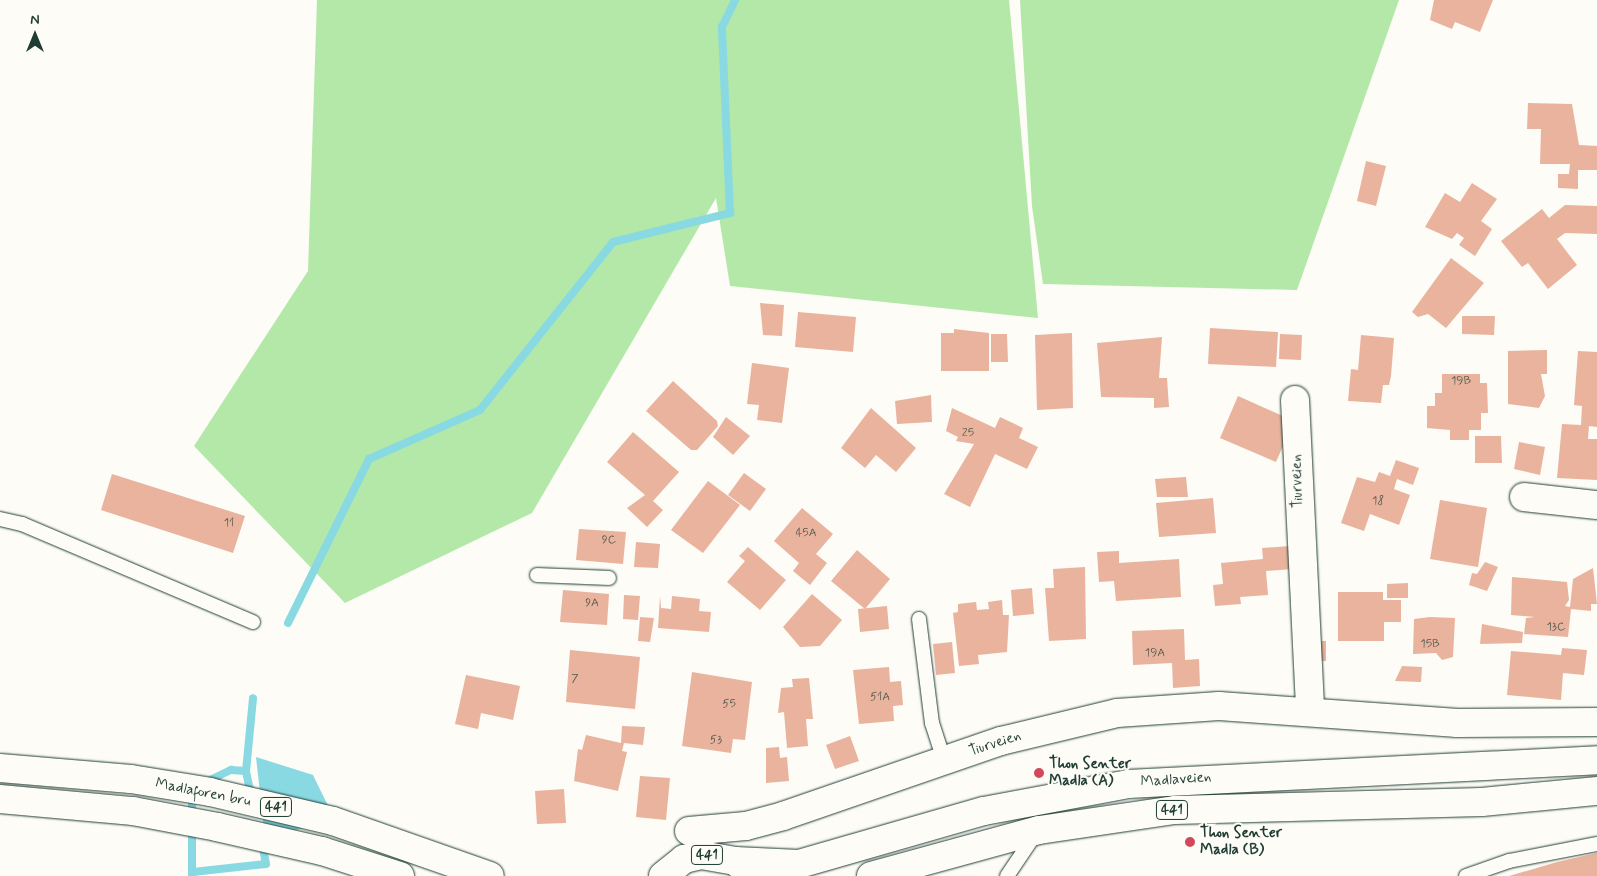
<!DOCTYPE html>
<html>
<head>
<meta charset="utf-8">
<style>
  body { margin:0 }
  #map { position:relative; width:1597px; height:876px; overflow:hidden; background:#fdfcf7; font-family:Mynerve,sans-serif }
  div>[style] { position:absolute }
  .green>* { inset:0; background:#b3e8a9 }
  .water>* { inset:0; background:#89d9e3 }
  .stream>* { height:8px; margin:-4px; padding:0 4px; transform-origin:4px; border-radius:4px; background:#89d9e3 }
  .building>* { inset:0; background:#e9b39d }
  .roads { filter:drop-shadow(0 0 1px #1f3d34) drop-shadow(0 0 1px #1f3d34) }
  .lane>* { height:14px; margin:-7px; padding:0 7px; transform-origin:7px; border-radius:7px; background:#fdfcf7 }
  .street>* { height:28px; margin:-14px; padding:0 14px; transform-origin:14px; border-radius:14px; background:#fdfcf7 }
  .primary>* { height:28px; margin:-14px; padding:0 14px; transform-origin:14px; border-radius:14px; background:#fdfcf7 }
  .dots>* { width:14px; height:14px; translate:-50% -50%; box-sizing:border-box; border:2px solid #fdfcf7; border-radius:50% }
  span { translate:-50% -50%; white-space:nowrap; text-align:center; line-height:1.15; -webkit-text-stroke:4px #fdfcf7; paint-order:stroke }
  .number-label { font-size:12px; color:#525a4e }
  .number-label span { -webkit-text-stroke-width:0 }
  .shield-label span { padding:1px 4px; background:#fdfcf7; border:1px solid; border-radius:4px; -webkit-text-stroke-width:0 }
  .shield-label { font-size:14px; color:#1f3d34; font-weight:700 }
  .street-label { font-size:15px; color:#1f3d34 }
  .poi-label { font-size:15px; color:#1f3d34; font-weight:700 }
  .left { translate:0 -50%; text-align:left }
  .north { position:absolute; left:10px; top:10px; width:50px; height:50px; -webkit-text-stroke:4px #fdfcf7; paint-order:stroke; rotate:0deg; font-size:14px; font-weight:700; line-height:20px; text-align:center; color:#1f3d34 }
  .north::after { content:''; display:block; margin:auto; width:18px; height:22px; background:#1f3d34; clip-path:polygon(50% 0,100% 100%,50% 72%,0 100%) }
</style>
</head>
<body>
<div id="map">
  <div class="green">
    <div style="clip-path:polygon(317px 0,1009px 0,1038px 318px,730px 286px,716px 198px,532px 513px,345px 603px,194px 446px,308px 271px)"></div>
    <div style="clip-path:polygon(1020px 0,1399px 0,1297px 290px,1043px 284px,1032px 206px)"></div>
  </div>
  <div class="water">
    <div style="clip-path:polygon(256px 757px,313px 775px,335px 820px,265px 838px)"></div>
  </div>
  <div class="stream">
    <div style="left:288px;top:623px;width:183px;rotate:-63.7deg"></div>
    <div style="left:369px;top:459px;width:121px;rotate:-23.8deg"></div>
    <div style="left:480px;top:410px;width:214px;rotate:-51.6deg"></div>
    <div style="left:613px;top:242px;width:121px;rotate:-13.9deg"></div>
    <div style="left:730px;top:213px;width:186px;rotate:-92.5deg"></div>
    <div style="left:722px;top:27px;width:30px;rotate:-64deg"></div>
    <div style="left:206px;top:782px;width:28px;rotate:-26deg"></div>
    <div style="left:231px;top:770px;width:15px;rotate:4deg"></div>
    <div style="left:192px;top:793px;width:83px;rotate:90deg"></div>
    <div style="left:251px;top:795px;width:25px;rotate:-102deg"></div>
    <div style="left:246px;top:771px;width:73px;rotate:-84.5deg"></div>
    <div style="left:193px;top:872px;width:73px;rotate:-6.3deg"></div>
    <div style="left:266px;top:864px;width:21px;rotate:-101deg"></div>
  </div>
  <div class="building">
    <div style="clip-path:polygon(1434px 0,1493px 0,1480px 32px,1455px 22px,1452px 29px,1430px 20px)"></div>
    <div style="clip-path:polygon(1528px 103px,1572px 104px,1579px 145px,1597px 146px,1597px 170px,1578px 170px,1578px 189px,1558px 188px,1558px 174px,1569px 174px,1570px 164px,1540px 164px,1541px 129px,1527px 129px)"></div>
    <div style="clip-path:polygon(1366px 161px,1386px 166px,1376px 206px,1357px 201px)"></div>
    <div style="clip-path:polygon(1472px 183px,1497px 199px,1481px 221px,1492px 229px,1475px 256px,1459px 245px,1464px 238px,1457px 233px,1452px 239px,1425px 227px,1445px 193px,1460px 202px)"></div>
    <div style="clip-path:polygon(1565px 205px,1597px 206px,1597px 234px,1565px 233px,1557px 239px,1577px 265px,1548px 289px,1528px 263px,1522px 267px,1501px 241px,1542px 209px,1549px 218px)"></div>
    <div style="clip-path:polygon(1451px 258px,1484px 283px,1446px 328px,1428px 314px,1418px 317px,1412px 312px)"></div>
    <div style="clip-path:polygon(760px 303px,784px 305px,782px 336px,763px 335px)"></div>
    <div style="clip-path:polygon(798px 312px,856px 317px,853px 352px,795px 347px)"></div>
    <div style="clip-path:polygon(1462px 316px,1495px 316px,1494px 335px,1462px 334px)"></div>
    <div style="clip-path:polygon(1210px 328px,1278px 332px,1276px 367px,1208px 364px)"></div>
    <div style="clip-path:polygon(954px 329px,989px 333px,989px 371px,941px 371px,941px 333px,954px 333px)"></div>
    <div style="clip-path:polygon(1072px 333px,1073px 408px,1037px 410px,1035px 335px)"></div>
    <div style="clip-path:polygon(991px 334px,1007px 334px,1008px 362px,991px 362px)"></div>
    <div style="clip-path:polygon(1280px 334px,1302px 335px,1301px 360px,1279px 359px)"></div>
    <div style="clip-path:polygon(1361px 335px,1394px 338px,1391px 376px,1389px 385px,1383px 385px,1381px 403px,1348px 401px,1351px 369px,1358px 370px)"></div>
    <div style="clip-path:polygon(1162px 337px,1159px 378px,1167px 378px,1169px 407px,1154px 408px,1154px 398px,1101px 397px,1097px 343px)"></div>
    <div style="clip-path:polygon(1547px 350px,1547px 374px,1541px 374px,1545px 396px,1539px 408px,1508px 404px,1508px 351px)"></div>
    <div style="clip-path:polygon(1578px 351px,1597px 352px,1597px 427px,1589px 426px,1588px 439px,1597px 439px,1597px 480px,1557px 478px,1562px 424px,1581px 425px,1582px 406px,1574px 405px)"></div>
    <div style="clip-path:polygon(752px 363px,789px 368px,782px 423px,757px 420px,759px 405px,747px 404px)"></div>
    <div style="clip-path:polygon(1442px 374px,1480px 374px,1480px 383px,1487px 383px,1488px 413px,1481px 413px,1481px 430px,1469px 430px,1469px 440px,1450px 440px,1450px 430px,1427px 428px,1427px 406px,1435px 406px,1435px 393px,1442px 393px)"></div>
    <div style="clip-path:polygon(673px 381px,717px 421px,718px 426px,697px 450px,691px 450px,646px 411px)"></div>
    <div style="clip-path:polygon(931px 395px,932px 422px,897px 424px,895px 401px)"></div>
    <div style="clip-path:polygon(1238px 396px,1294px 421px,1276px 462px,1220px 438px)"></div>
    <div style="clip-path:polygon(871px 408px,916px 448px,896px 472px,876px 455px,865px 468px,841px 448px)"></div>
    <div style="clip-path:polygon(952px 408px,995px 428px,1000px 417px,1023px 428px,1019px 438px,1038px 447px,1027px 469px,995px 454px,970px 507px,944px 494px,974px 444px,956px 441px,958px 437px,946px 431px)"></div>
    <div style="clip-path:polygon(726px 417px,750px 436px,733px 455px,713px 437px)"></div>
    <div style="clip-path:polygon(633px 432px,679px 472px,653px 501px,663px 510px,647px 527px,627px 508px,645px 495px,607px 462px)"></div>
    <div style="clip-path:polygon(1475px 436px,1501px 436px,1502px 463px,1475px 463px)"></div>
    <div style="clip-path:polygon(1519px 442px,1545px 447px,1540px 475px,1514px 469px)"></div>
    <div style="clip-path:polygon(1396px 460px,1419px 468px,1413px 485px,1397px 479px,1394px 489px,1410px 495px,1399px 525px,1370px 514px,1364px 531px,1341px 523px,1357px 477px,1375px 482px,1379px 472px,1390px 476px)"></div>
    <div style="clip-path:polygon(744px 473px,766px 489px,750px 511px,728px 495px)"></div>
    <div style="clip-path:polygon(112px 474px,245px 516px,233px 553px,101px 510px)"></div>
    <div style="clip-path:polygon(1186px 477px,1188px 497px,1157px 497px,1155px 479px)"></div>
    <div style="clip-path:polygon(708px 481px,740px 505px,703px 553px,671px 530px)"></div>
    <div style="clip-path:polygon(1213px 498px,1216px 533px,1159px 537px,1156px 503px)"></div>
    <div style="clip-path:polygon(1440px 500px,1487px 508px,1478px 567px,1430px 559px)"></div>
    <div style="clip-path:polygon(802px 508px,833px 534px,816px 554px,827px 563px,810px 585px,793px 571px,799px 563px,774px 541px)"></div>
    <div style="clip-path:polygon(579px 529px,626px 532px,623px 564px,576px 560px)"></div>
    <div style="clip-path:polygon(636px 542px,660px 544px,658px 568px,634px 567px)"></div>
    <div style="clip-path:polygon(1290px 546px,1292px 569px,1266px 571px,1268px 595px,1240px 597px,1241px 604px,1215px 606px,1213px 585px,1223px 584px,1221px 563px,1263px 559px,1262px 548px)"></div>
    <div style="clip-path:polygon(748px 547px,786px 580px,760px 610px,727px 582px,745px 561px,739px 556px)"></div>
    <div style="clip-path:polygon(857px 550px,890px 579px,865px 609px,831px 581px)"></div>
    <div style="clip-path:polygon(1119px 551px,1119px 563px,1179px 559px,1181px 597px,1116px 601px,1114px 581px,1099px 582px,1097px 552px)"></div>
    <div style="clip-path:polygon(1485px 562px,1498px 567px,1487px 591px,1469px 585px,1472px 573px,1477px 574px)"></div>
    <div style="clip-path:polygon(1085px 567px,1086px 639px,1049px 641px,1045px 588px,1054px 588px,1053px 569px)"></div>
    <div style="clip-path:polygon(1593px 568px,1597px 604px,1591px 604px,1591px 611px,1571px 609px,1568px 637px,1524px 634px,1526px 618px,1535px 617px,1511px 615px,1512px 577px,1567px 582px,1569px 600px,1565px 606px,1570px 607px,1573px 579px)"></div>
    <div style="clip-path:polygon(1408px 583px,1408px 598px,1387px 598px,1387px 584px)"></div>
    <div style="clip-path:polygon(1032px 588px,1034px 614px,1013px 616px,1011px 590px)"></div>
    <div style="clip-path:polygon(563px 590px,609px 594px,607px 625px,560px 622px)"></div>
    <div style="clip-path:polygon(1338px 592px,1383px 592px,1383px 600px,1401px 600px,1401px 622px,1384px 622px,1384px 641px,1338px 641px)"></div>
    <div style="clip-path:polygon(812px 594px,842px 620px,820px 646px,800px 647px,783px 627px)"></div>
    <div style="clip-path:polygon(624px 595px,640px 596px,638px 620px,623px 619px)"></div>
    <div style="clip-path:polygon(660px 596px,661px 608px,671px 609px,672px 596px,700px 599px,699px 611px,711px 612px,709px 632px,658px 628px)"></div>
    <div style="clip-path:polygon(1002px 600px,1003px 615px,1009px 615px,1007px 652px,978px 655px,979px 664px,959px 666px,953px 613px,958px 612px,958px 604px,976px 602px,977px 610px,989px 609px,988px 602px)"></div>
    <div style="clip-path:polygon(887px 606px,889px 629px,860px 632px,858px 609px)"></div>
    <div style="clip-path:polygon(640px 617px,654px 618px,650px 642px,638px 641px)"></div>
    <div style="clip-path:polygon(1430px 617px,1455px 618px,1453px 657px,1442px 660px,1436px 653px,1413px 654px,1414px 619px)"></div>
    <div style="clip-path:polygon(1482px 624px,1523px 632px,1522px 643px,1480px 644px)"></div>
    <div style="clip-path:polygon(1184px 629px,1185px 660px,1199px 659px,1200px 686px,1173px 688px,1172px 663px,1133px 665px,1132px 631px)"></div>
    <div style="clip-path:polygon(1313px 641px,1326px 641px,1326px 661px,1313px 661px)"></div>
    <div style="clip-path:polygon(952px 642px,955px 673px,936px 675px,933px 644px)"></div>
    <div style="clip-path:polygon(1562px 648px,1587px 650px,1584px 675px,1563px 673px,1561px 700px,1507px 695px,1511px 651px,1561px 655px)"></div>
    <div style="clip-path:polygon(570px 650px,640px 657px,635px 709px,566px 702px)"></div>
    <div style="clip-path:polygon(1402px 666px,1422px 667px,1421px 682px,1395px 681px)"></div>
    <div style="clip-path:polygon(889px 667px,890px 682px,901px 681px,903px 705px,893px 706px,894px 721px,859px 724px,853px 670px)"></div>
    <div style="clip-path:polygon(692px 672px,752px 682px,745px 740px,733px 739px,731px 753px,682px 746px)"></div>
    <div style="clip-path:polygon(466px 675px,520px 686px,513px 720px,481px 713px,478px 729px,455px 724px)"></div>
    <div style="clip-path:polygon(809px 678px,813px 719px,806px 719px,808px 746px,787px 748px,784px 712px,778px 713px,781px 688px,793px 687px,792px 679px)"></div>
    <div style="clip-path:polygon(622px 726px,645px 727px,643px 745px,624px 743px,622px 751px,627px 752px,618px 791px,574px 781px,578px 749px,582px 750px,586px 735px,621px 743px)"></div>
    <div style="clip-path:polygon(850px 736px,859px 761px,835px 769px,826px 745px)"></div>
    <div style="clip-path:polygon(779px 747px,780px 758px,787px 757px,789px 781px,766px 783px,766px 748px)"></div>
    <div style="clip-path:polygon(640px 776px,670px 778px,666px 820px,636px 817px)"></div>
    <div style="clip-path:polygon(564px 789px,566px 823px,537px 824px,535px 791px)"></div>
    <div style="clip-path:polygon(1597px 853px,1597px 876px,1509px 876px,1557px 862px)"></div>
  </div>
  <div class="roads">
    <div class="lane">
      <div style="left:0;top:519px;width:23px;rotate:13deg"></div>
      <div style="left:22px;top:524px;width:251px;rotate:23deg"></div>
      <div style="left:537px;top:575px;width:72px;rotate:2.4deg"></div>
      <div style="left:919px;top:619px;width:105px;rotate:82.9deg"></div>
      <div style="left:932px;top:723px;width:40px;rotate:72deg"></div>
      <div style="left:1007px;top:876px;width:52px;rotate:-56deg"></div>
      <div style="left:1466px;top:876px;width:46px;rotate:-19.2deg"></div>
      <div style="left:1509px;top:861px;width:90px;rotate:-10.9deg"></div>
    </div>
    <div class="street">
      <div style="left:1295px;top:400px;width:312px;rotate:87.2deg"></div>
      <div style="left:1524px;top:497px;width:73px;rotate:6.3deg"></div>
      <div style="left:689px;top:831px;width:57px;rotate:-5deg"></div>
      <div style="left:746px;top:826px;width:38px;rotate:-15deg"></div>
      <div style="left:783px;top:816px;width:231px;rotate:-19deg"></div>
      <div style="left:1001px;top:741px;width:119px;rotate:-13.6deg"></div>
      <div style="left:1117px;top:713px;width:102px;rotate:-3.9deg"></div>
      <div style="left:1219px;top:706px;width:239px;rotate:4.1deg"></div>
      <div style="left:1457px;top:723px;width:140px;rotate:-0.4deg"></div>
    </div>
    <div class="primary">
      <div style="left:0;top:768px;width:131px;rotate:4.8deg"></div>
      <div style="left:131px;top:779px;width:80px;rotate:9.3deg"></div>
      <div style="left:210px;top:792px;width:126px;rotate:13.3deg"></div>
      <div style="left:333px;top:821px;width:166px;rotate:19.3deg"></div>
      <div style="left:0;top:799px;width:134px;rotate:5.2deg"></div>
      <div style="left:133px;top:811px;width:86px;rotate:10.8deg"></div>
      <div style="left:217px;top:827px;width:108px;rotate:12.9deg"></div>
      <div style="left:322px;top:851px;width:82px;rotate:17.8deg"></div>
      <div style="left:735px;top:861px;width:64px;rotate:2.7deg"></div>
      <div style="left:799px;top:864px;width:192px;rotate:-16deg"></div>
      <div style="left:984px;top:811px;width:147px;rotate:-10.6deg"></div>
      <div style="left:1128px;top:784px;width:470px;rotate:-2.9deg"></div>
      <div style="left:663px;top:876px;width:27px;rotate:-39deg"></div>
      <div style="left:684px;top:859px;width:17px;rotate:-13deg"></div>
      <div style="left:701px;top:855px;width:35px;rotate:10deg"></div>
      <div style="left:735px;top:861px;width:19px;rotate:39deg"></div>
      <div style="left:871px;top:876px;width:174px;rotate:-15.3deg"></div>
      <div style="left:1039px;top:830px;width:137px;rotate:-8.4deg"></div>
      <div style="left:1175px;top:810px;width:307px;rotate:-1.5deg"></div>
      <div style="left:1482px;top:802px;width:116px;rotate:-5.5deg"></div>
    </div>
  </div>
  <div class="dots">
    <div style="left:1039px;top:773px;background:#d1495b"></div>
    <div style="left:1190px;top:842px;background:#d1495b"></div>
  </div>
  <div class="number-label">
    <span style="left:1461px;top:382px">19B</span>
    <span style="left:968px;top:434px">25</span>
    <span style="left:1378px;top:502px">18</span>
    <span style="left:229px;top:524px">11</span>
    <span style="left:806px;top:534px">45A</span>
    <span style="left:609px;top:541px">9C</span>
    <span style="left:592px;top:604px">9A</span>
    <span style="left:1556px;top:628px">13C</span>
    <span style="left:1430px;top:645px">15B</span>
    <span style="left:1155px;top:654px">19A</span>
    <span style="left:575px;top:680px">7</span>
    <span style="left:880px;top:698px">51A</span>
    <span style="left:729px;top:705px">55</span>
    <span style="left:716px;top:741px">53</span>
  </div>
  <div class="shield-label">
    <span style="left:276px;top:807px">441</span>
    <span style="left:1172px;top:810px">441</span>
    <span style="left:707px;top:855px">441</span>
  </div>
  <div class="street-label">
    <span style="left:1298px;top:481px;rotate:-92deg">Tiurveien</span>
    <span style="left:995px;top:744px;rotate:-18deg">Tiurveien</span>
    <span style="left:1176px;top:780px;rotate:-4deg">Madlaveien</span>
    <span style="left:203px;top:793px;rotate:11deg">Madlaforen bru</span>
  </div>
  <div class="poi-label">
    <span class="left" style="left:1049px;top:773px">Thon Senter<br>Madla (A)</span>
    <span class="left" style="left:1200px;top:842px">Thon Senter<br>Madla (B)</span>
  </div>
  <div class="north">N</div>
</div>
</body>
</html>
